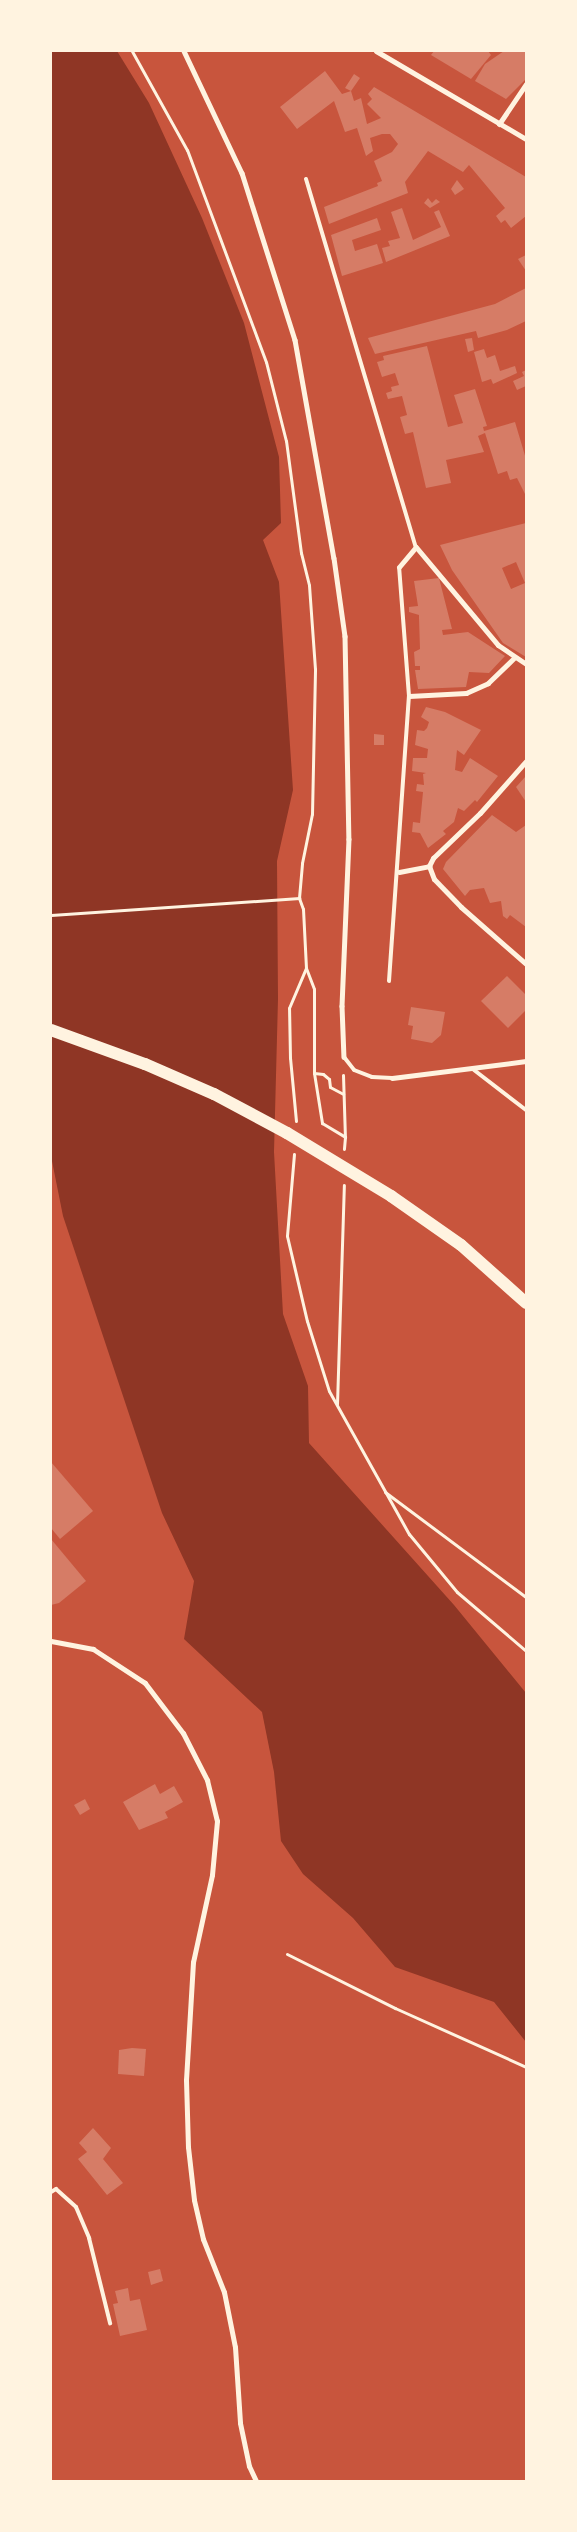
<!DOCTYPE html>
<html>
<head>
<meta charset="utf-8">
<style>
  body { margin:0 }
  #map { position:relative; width:577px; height:2532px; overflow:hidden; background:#c8553d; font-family:"PT Sans Narrow",sans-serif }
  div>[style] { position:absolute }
  .water>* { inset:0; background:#8f3625 }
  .building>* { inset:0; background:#d67c66 }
  .path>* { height:3px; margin:-1.5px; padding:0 1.5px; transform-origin:1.5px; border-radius:1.5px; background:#fff3e0 }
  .service>* { height:4px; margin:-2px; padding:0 2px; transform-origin:2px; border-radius:2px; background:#fff3e0 }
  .pedestrian>* { height:4.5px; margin:-2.25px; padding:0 2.25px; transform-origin:2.25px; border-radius:2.25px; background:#fff3e0 }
  .minor>* { height:5px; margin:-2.5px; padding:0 2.5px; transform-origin:2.5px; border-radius:2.5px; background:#fff3e0 }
  .primary>* { height:12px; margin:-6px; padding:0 6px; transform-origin:6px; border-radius:6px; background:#fff3e0 }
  span { translate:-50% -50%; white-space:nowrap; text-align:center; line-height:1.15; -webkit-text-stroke:4.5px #fff3e0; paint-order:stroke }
  .frame { position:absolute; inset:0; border:52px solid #fff3e0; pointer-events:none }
</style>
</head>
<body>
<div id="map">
  <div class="water">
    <div style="clip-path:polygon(51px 51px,117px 51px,149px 103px,202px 218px,244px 323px,279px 457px,281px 523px,263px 540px,279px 582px,293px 790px,277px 861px,278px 999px,274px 1152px,283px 1314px,308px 1386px,309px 1443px,454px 1605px,526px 1693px,526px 2042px,494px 2002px,395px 1967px,353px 1918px,303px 1874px,281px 1841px,274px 1772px,262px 1712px,184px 1639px,194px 1581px,162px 1513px,63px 1216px,51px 1156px)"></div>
  </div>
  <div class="building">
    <div style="clip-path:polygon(434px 51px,488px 51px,491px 55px,471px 79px,431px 55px)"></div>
    <div style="clip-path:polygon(504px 51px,526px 52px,526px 79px,506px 99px,475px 81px,485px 64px)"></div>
    <div style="clip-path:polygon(325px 71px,342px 94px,351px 91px,345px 88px,354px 74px,360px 78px,351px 91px,354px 101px,361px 98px,367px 124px,381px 118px,367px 104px,372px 99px,368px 94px,374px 87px,526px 177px,526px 216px,511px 228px,505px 220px,501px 223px,496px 216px,505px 208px,469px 165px,463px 172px,428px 151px,405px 182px,408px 193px,329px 224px,324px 207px,378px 186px,377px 183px,382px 181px,374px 161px,392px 152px,398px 144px,390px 134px,382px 134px,370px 138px,373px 151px,366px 156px,357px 128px,345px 132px,334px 101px,297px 129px,280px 107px)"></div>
    <div style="clip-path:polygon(457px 180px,464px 189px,455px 195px,451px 189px)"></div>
    <div style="clip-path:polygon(428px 198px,432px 203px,436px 199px,440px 202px,430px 208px,424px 203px)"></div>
    <div style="clip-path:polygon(402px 208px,413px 240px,441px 227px,434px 212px,439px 210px,450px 236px,386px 262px,382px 248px,390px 246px,388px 241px,400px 238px,391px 212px)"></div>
    <div style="clip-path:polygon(377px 218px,381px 230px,352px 240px,355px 251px,377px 244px,383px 263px,342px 276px,331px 235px)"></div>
    <div style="clip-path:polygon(526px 255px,526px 271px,518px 259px)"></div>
    <div style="clip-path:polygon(526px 288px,526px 321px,507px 330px,478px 338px,476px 331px,375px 354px,368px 338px,495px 304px)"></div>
    <div style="clip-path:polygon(472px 338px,474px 350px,468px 352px,465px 339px)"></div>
    <div style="clip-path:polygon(427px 346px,448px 427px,463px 423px,454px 395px,475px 389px,487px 426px,483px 427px,484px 431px,515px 422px,526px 459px,526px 496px,517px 478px,510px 480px,507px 471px,498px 474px,485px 433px,478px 436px,484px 452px,446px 460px,451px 483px,426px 488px,413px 432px,405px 434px,400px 417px,407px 415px,402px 396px,388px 399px,386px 393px,392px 391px,391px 387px,399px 385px,395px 373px,382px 377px,377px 362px,384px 360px,383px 356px)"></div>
    <div style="clip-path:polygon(484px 349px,487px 358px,495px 355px,500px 371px,515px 366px,517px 373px,493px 384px,491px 379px,482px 382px,474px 352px)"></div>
    <div style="clip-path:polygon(526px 370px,526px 386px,517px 390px,513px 381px,524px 376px,522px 372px)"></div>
    <div style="clip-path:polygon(evenodd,526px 523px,526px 657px,503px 643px,452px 570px,440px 545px,526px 523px,516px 562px,525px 583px,511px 589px,502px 568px,516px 562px)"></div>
    <div style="clip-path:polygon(439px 578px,452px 629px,442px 630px,443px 635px,468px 632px,505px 656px,489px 673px,469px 672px,466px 687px,418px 689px,415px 670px,420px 670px,420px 666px,415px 666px,414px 652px,420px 649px,419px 618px,419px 615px,409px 612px,409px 607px,418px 606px,414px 581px)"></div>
    <div style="clip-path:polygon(426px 707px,445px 712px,481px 730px,464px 755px,457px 750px,455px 770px,462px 772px,470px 758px,498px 776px,477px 802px,475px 800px,464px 811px,458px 808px,454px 822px,443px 831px,446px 834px,428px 848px,420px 833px,412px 832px,413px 822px,420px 823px,423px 792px,416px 791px,417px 784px,424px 785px,423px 774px,426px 773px,412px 771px,413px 758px,427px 758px,428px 749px,415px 745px,417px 730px,424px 731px,427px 728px,429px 722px,421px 717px)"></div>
    <div style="clip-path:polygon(374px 734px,384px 735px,384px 745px,374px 745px)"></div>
    <div style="clip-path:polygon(526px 776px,526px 802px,516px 787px)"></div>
    <div style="clip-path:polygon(492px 815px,516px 832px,526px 825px,526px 927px,510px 915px,507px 919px,503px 916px,501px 901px,490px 903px,484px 888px,470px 890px,465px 896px,443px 869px,446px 862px)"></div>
    <div style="clip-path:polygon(507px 976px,526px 995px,526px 1010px,508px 1028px,481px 1001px)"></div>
    <div style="clip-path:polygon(411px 1007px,445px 1012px,441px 1035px,432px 1043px,411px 1039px,413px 1026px,408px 1025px)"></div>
    <div style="clip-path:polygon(51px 1462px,93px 1511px,60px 1539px,51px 1528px)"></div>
    <div style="clip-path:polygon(51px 1539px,86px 1581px,59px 1603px,51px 1605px)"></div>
    <div style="clip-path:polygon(155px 1784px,160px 1794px,174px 1786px,183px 1802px,165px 1812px,168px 1818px,139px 1830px,123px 1802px)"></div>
    <div style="clip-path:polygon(85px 1799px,90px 1809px,80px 1815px,74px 1805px)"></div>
    <div style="clip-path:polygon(132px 2048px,146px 2049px,144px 2076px,118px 2074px,119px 2050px)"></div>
    <div style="clip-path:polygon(93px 2128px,111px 2148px,103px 2159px,123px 2183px,107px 2195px,78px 2159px,87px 2152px,79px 2143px)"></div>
    <div style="clip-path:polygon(160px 2269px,163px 2281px,151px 2285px,148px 2272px)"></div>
    <div style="clip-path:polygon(128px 2288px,130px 2301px,140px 2299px,147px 2330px,120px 2336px,113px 2304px,118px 2303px,115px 2291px)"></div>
  </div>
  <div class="path">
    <div style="left:299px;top:898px;width:12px;rotate:70deg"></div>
    <div style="left:303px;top:909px;width:59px;rotate:87.1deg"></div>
    <div style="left:306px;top:968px;width:22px;rotate:69deg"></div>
    <div style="left:314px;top:989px;width:84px;rotate:90deg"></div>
    <div style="left:314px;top:1073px;width:51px;rotate:80.9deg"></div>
    <div style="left:322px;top:1123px;width:27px;rotate:31deg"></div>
    <div style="left:345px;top:1137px;width:12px;rotate:95deg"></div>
    <div style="left:51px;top:915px;width:249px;rotate:-3.9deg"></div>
    <div style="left:299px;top:898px;width:35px;rotate:-85deg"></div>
    <div style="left:302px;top:863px;width:50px;rotate:-78.5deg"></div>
    <div style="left:312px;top:814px;width:145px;rotate:-88.8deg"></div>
    <div style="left:315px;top:669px;width:84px;rotate:-94.1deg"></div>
    <div style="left:309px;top:585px;width:33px;rotate:-104deg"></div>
    <div style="left:301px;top:553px;width:113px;rotate:-97.6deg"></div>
    <div style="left:286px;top:441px;width:81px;rotate:-104.2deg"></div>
    <div style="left:266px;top:362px;width:226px;rotate:-110.4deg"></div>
    <div style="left:187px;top:150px;width:113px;rotate:-119.1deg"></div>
    <div style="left:314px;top:1073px;width:9px;rotate:6deg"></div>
    <div style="left:323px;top:1074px;width:8px;rotate:40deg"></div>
    <div style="left:329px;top:1079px;width:8px;rotate:83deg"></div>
    <div style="left:330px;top:1087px;width:15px;rotate:28deg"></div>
    <div style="left:343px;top:1075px;width:62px;rotate:88.2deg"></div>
    <div style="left:296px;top:1121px;width:63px;rotate:-95.4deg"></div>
    <div style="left:290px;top:1058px;width:50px;rotate:-91.1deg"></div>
    <div style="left:289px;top:1008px;width:43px;rotate:-67deg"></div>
    <div style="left:294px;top:1154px;width:82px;rotate:94.9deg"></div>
    <div style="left:287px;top:1236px;width:87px;rotate:76.8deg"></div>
    <div style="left:307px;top:1321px;width:73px;rotate:72.6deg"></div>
    <div style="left:329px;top:1391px;width:164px;rotate:60.8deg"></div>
    <div style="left:409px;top:1534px;width:75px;rotate:50.4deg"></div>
    <div style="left:457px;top:1592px;width:91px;rotate:40.5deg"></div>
    <div style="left:337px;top:1404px;width:219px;rotate:-88.2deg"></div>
    <div style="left:385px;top:1492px;width:176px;rotate:36.7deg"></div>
    <div style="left:287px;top:1954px;width:121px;rotate:26.6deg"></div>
    <div style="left:395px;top:2008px;width:144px;rotate:24.2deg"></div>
  </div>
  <div class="service">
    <div style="left:306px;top:179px;width:384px;rotate:73.4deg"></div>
    <div style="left:389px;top:981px;width:286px;rotate:-86deg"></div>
    <div style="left:409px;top:696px;width:129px;rotate:-94.4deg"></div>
    <div style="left:344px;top:1057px;width:16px;rotate:52deg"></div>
    <div style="left:354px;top:1070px;width:19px;rotate:21deg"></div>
    <div style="left:372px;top:1077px;width:20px;rotate:3deg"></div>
    <div style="left:474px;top:1070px;width:66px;rotate:37.6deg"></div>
    <div style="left:51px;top:2192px;width:6px;rotate:-31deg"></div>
    <div style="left:56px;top:2189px;width:27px;rotate:42deg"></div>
    <div style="left:76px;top:2207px;width:34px;rotate:67deg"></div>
    <div style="left:89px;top:2238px;width:88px;rotate:76.1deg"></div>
  </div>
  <div class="pedestrian">
    <div style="left:184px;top:51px;width:135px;rotate:64.6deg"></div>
    <div style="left:242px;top:173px;width:175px;rotate:72.4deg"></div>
    <div style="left:295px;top:340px;width:221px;rotate:79.9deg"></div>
    <div style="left:334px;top:558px;width:79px;rotate:82deg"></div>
    <div style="left:345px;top:636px;width:203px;rotate:88.9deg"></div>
    <div style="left:349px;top:839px;width:167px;rotate:92.4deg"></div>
    <div style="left:342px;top:1006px;width:51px;rotate:87.8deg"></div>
  </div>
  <div class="minor">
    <div style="left:376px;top:51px;width:174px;rotate:30.4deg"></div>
    <div style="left:499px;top:124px;width:48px;rotate:-56deg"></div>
    <div style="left:399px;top:567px;width:26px;rotate:-50deg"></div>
    <div style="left:416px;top:547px;width:128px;rotate:50.1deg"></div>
    <div style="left:498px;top:645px;width:34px;rotate:34deg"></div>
    <div style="left:409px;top:696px;width:57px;rotate:-3deg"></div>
    <div style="left:466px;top:693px;width:24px;rotate:-24deg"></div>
    <div style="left:488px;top:683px;width:37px;rotate:-44deg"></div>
    <div style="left:429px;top:866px;width:14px;rotate:69deg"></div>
    <div style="left:434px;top:879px;width:39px;rotate:46deg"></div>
    <div style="left:461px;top:907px;width:86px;rotate:41.2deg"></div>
    <div style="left:399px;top:872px;width:31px;rotate:-11deg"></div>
    <div style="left:429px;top:866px;width:9px;rotate:-63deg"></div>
    <div style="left:433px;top:858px;width:65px;rotate:-43.8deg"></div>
    <div style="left:480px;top:813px;width:69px;rotate:-48.5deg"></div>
    <div style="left:392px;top:1078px;width:135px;rotate:-7.2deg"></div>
    <div style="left:51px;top:1641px;width:43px;rotate:10.8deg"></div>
    <div style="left:93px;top:1649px;width:62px;rotate:33.2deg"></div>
    <div style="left:145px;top:1683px;width:63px;rotate:52.8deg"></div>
    <div style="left:183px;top:1733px;width:53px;rotate:62.9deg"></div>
    <div style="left:207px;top:1780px;width:42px;rotate:76.3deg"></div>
    <div style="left:217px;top:1821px;width:54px;rotate:95.3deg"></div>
    <div style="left:212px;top:1875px;width:89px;rotate:102.3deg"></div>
    <div style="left:193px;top:1962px;width:118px;rotate:93.4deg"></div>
    <div style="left:186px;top:2080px;width:67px;rotate:88.3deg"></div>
    <div style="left:188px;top:2147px;width:53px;rotate:83.5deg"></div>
    <div style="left:194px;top:2200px;width:40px;rotate:77deg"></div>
    <div style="left:203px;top:2239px;width:57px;rotate:68.4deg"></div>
    <div style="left:224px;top:2292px;width:56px;rotate:78.7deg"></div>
    <div style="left:235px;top:2347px;width:76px;rotate:86.2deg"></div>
    <div style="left:240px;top:2423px;width:44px;rotate:78.2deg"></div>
    <div style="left:249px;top:2466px;width:17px;rotate:65deg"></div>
  </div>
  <div class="primary">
    <div style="left:51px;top:1030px;width:100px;rotate:19.9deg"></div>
    <div style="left:145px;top:1064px;width:75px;rotate:23.5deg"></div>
    <div style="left:214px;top:1094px;width:83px;rotate:28.1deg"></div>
    <div style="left:287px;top:1133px;width:122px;rotate:31.2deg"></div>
    <div style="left:391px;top:1196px;width:85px;rotate:35deg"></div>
    <div style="left:461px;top:1245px;width:87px;rotate:41.7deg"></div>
  </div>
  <div class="frame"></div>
</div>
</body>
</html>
